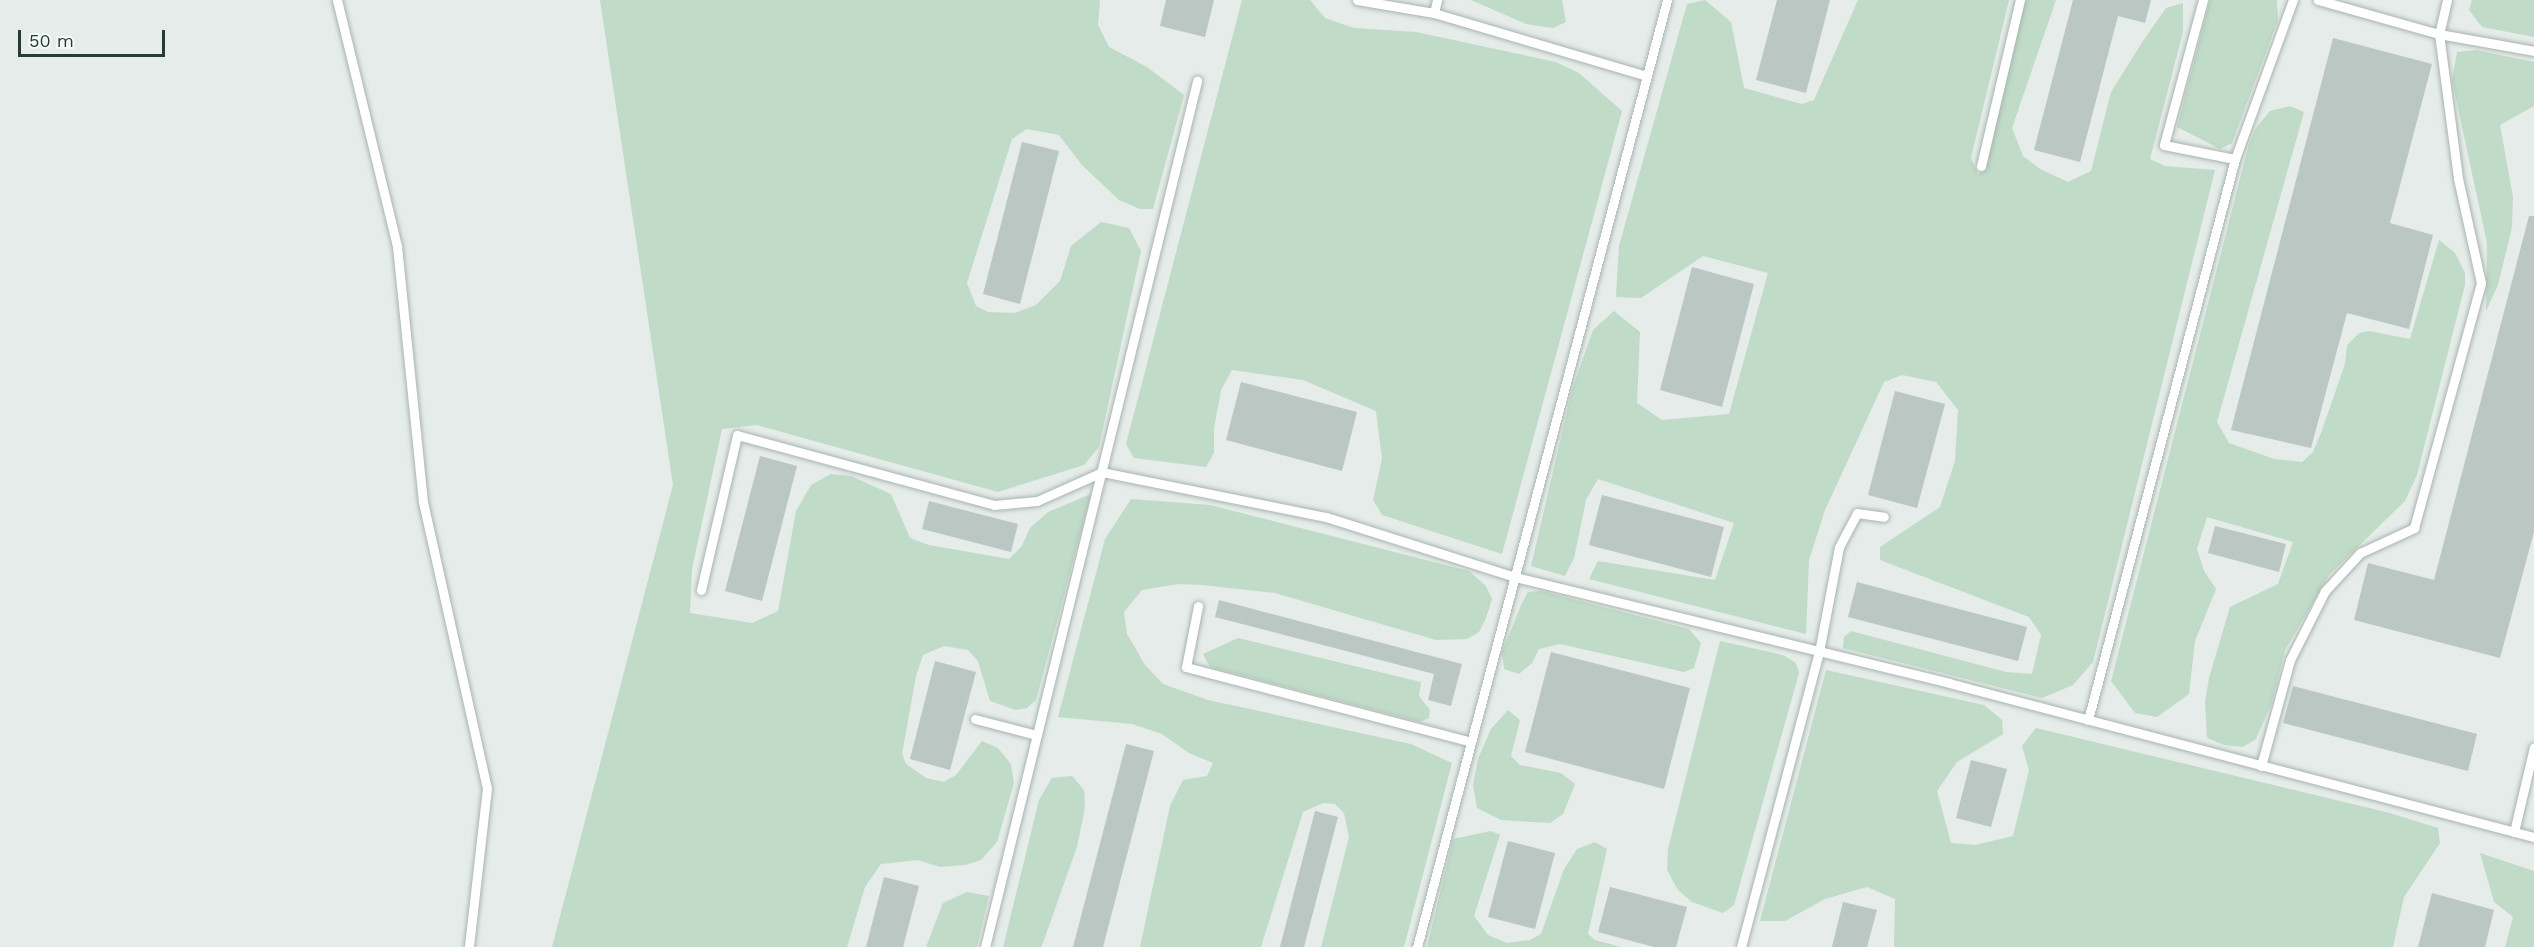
<!DOCTYPE html>
<html>
<head>
<meta charset="utf-8">
<style>
  body { margin:0 }
  #map { position:relative; width:2534px; height:947px; overflow:hidden; background:#e5ece9; font-family:"Work Sans",sans-serif }
  div>[style] { position:absolute }
  .green>* { inset:0; background:#c0dbc7 }
  .building>* { inset:0; background:#bac7c2 }
  .roads { filter:drop-shadow(0 0 2px #a8b4b0) drop-shadow(0 0 2px #a8b4b0) }
  .service>* { height:9px; margin:-4.5px; padding:0 4.5px; transform-origin:4.5px; border-radius:4.5px; background:#fff }
  span { translate:-50% -50%; white-space:nowrap; text-align:center; line-height:1.15; -webkit-text-stroke:6px #f5f9f7; paint-order:stroke }
  .scale { position:absolute; left:18px; top:30px; width:147px; height:27px; box-sizing:border-box; border:3px solid #263d36; border-top:0; padding-left:8px; font-size:18px; line-height:21px; white-space:nowrap; color:#263d36; -webkit-text-stroke:4px #f5f9f7; paint-order:stroke }
</style>
</head>
<body>
<div id="map">
  <div class="green">
    <div style="clip-path:polygon(600px 0,1100px 0,1098px 25px,1109px 47px,1147px 67px,1184px 95px,1153px 209px,1140px 209px,1119px 200px,1082px 165px,1059px 135px,1027px 129px,1012px 139px,967px 283px,976px 306px,988px 312px,1015px 313px,1036px 305px,1060px 281px,1071px 246px,1101px 222px,1129px 228px,1141px 251px,1099px 447px,1084px 465px,998px 492px,757px 425px,722px 429px,692px 569px,690px 613px,752px 623px,778px 611px,796px 511px,811px 485px,831px 474px,851px 476px,891px 494px,910px 538px,929px 545px,1009px 559px,1022px 546px,1030px 528px,1048px 512px,1091px 494px,1036px 700px,1027px 708px,1016px 710px,990px 701px,978px 661px,968px 650px,944px 646px,923px 655px,916px 676px,902px 754px,906px 764px,926px 778px,944px 782px,956px 775px,982px 741px,998px 748px,1011px 764px,1014px 783px,997px 842px,981px 860px,965px 865px,940px 867px,918px 860px,881px 864px,865px 887px,847px 947px,552px 947px,673px 485px)"></div>
    <div style="clip-path:polygon(1242px 0,1310px 0,1325px 18px,1354px 28px,1416px 32px,1556px 62px,1579px 73px,1622px 111px,1502px 554px,1382px 515px,1373px 500px,1382px 459px,1376px 411px,1303px 380px,1232px 370px,1221px 390px,1214px 428px,1214px 453px,1206px 467px,1134px 458px,1126px 444px)"></div>
    <div style="clip-path:polygon(1471px 0,1562px 0,1566px 22px,1553px 28px,1526px 24px)"></div>
    <div style="clip-path:polygon(1705px 0,1731px 22px,1744px 88px,1802px 104px,1814px 100px,1858px 0,2009px 0,1971px 158px,1978px 174px,1985px 168px,2025px 0,2056px 0,2012px 128px,2023px 156px,2040px 169px,2068px 182px,2091px 171px,2111px 92px,2143px 41px,2166px 8px,2183px 3px,2183px 32px,2150px 159px,2165px 166px,2215px 170px,2093px 662px,2073px 685px,2042px 698px,1843px 648px,1844px 637px,1851px 631px,2006px 672px,2032px 674px,2041px 635px,2029px 617px,1880px 560px,1880px 547px,1940px 507px,1955px 461px,1958px 410px,1936px 382px,1902px 375px,1884px 382px,1825px 510px,1809px 560px,1806px 634px,1589px 579px,1598px 561px,1715px 580px,1734px 523px,1598px 479px,1586px 500px,1574px 558px,1565px 576px,1531px 566px,1572px 390px,1593px 330px,1614px 311px,1640px 332px,1637px 403px,1662px 420px,1729px 414px,1768px 273px,1703px 256px,1641px 298px,1616px 297px,1619px 246px,1687px 4px)"></div>
    <div style="clip-path:polygon(2210px 0,2277px 0,2278px 20px,2232px 143px,2220px 149px,2177px 127px)"></div>
    <div style="clip-path:polygon(2472px 0,2534px 0,2534px 37px,2482px 27px,2469px 10px)"></div>
    <div style="clip-path:polygon(2476px 50px,2534px 62px,2534px 106px,2500px 125px,2513px 197px,2512px 227px,2498px 285px,2486px 311px,2487px 243px,2452px 80px,2457px 52px)"></div>
    <div style="clip-path:polygon(2290px 106px,2304px 112px,2217px 422px,2229px 443px,2274px 459px,2302px 462px,2313px 452px,2321px 433px,2345px 364px,2347px 345px,2359px 333px,2369px 331px,2410px 339px,2439px 240px,2455px 253px,2465px 273px,2465px 285px,2417px 475px,2405px 501px,2329px 575px,2285px 650px,2272px 702px,2256px 739px,2243px 747px,2224px 745px,2207px 738px,2205px 702px,2209px 678px,2230px 607px,2278px 584px,2293px 542px,2207px 517px,2197px 549px,2204px 571px,2216px 589px,2195px 641px,2189px 694px,2157px 717px,2135px 713px,2111px 681px,2249px 144px,2256px 128px,2270px 111px)"></div>
    <div style="clip-path:polygon(1131px 499px,1210px 505px,1469px 571px,1486px 586px,1492px 599px,1486px 618px,1479px 632px,1467px 639px,1436px 640px,1275px 593px,1202px 585px,1178px 584px,1142px 590px,1124px 612px,1127px 634px,1145px 665px,1163px 684px,1208px 700px,1411px 744px,1452px 763px,1404px 947px,1321px 947px,1349px 837px,1344px 813px,1335px 804px,1323px 803px,1303px 812px,1261px 947px,1140px 947px,1170px 806px,1183px 780px,1207px 776px,1213px 763px,1189px 753px,1162px 734px,1132px 724px,1058px 717px,1105px 539px)"></div>
    <div style="clip-path:polygon(1541px 591px,1689px 629px,1701px 643px,1694px 668px,1684px 672px,1560px 644px,1539px 649px,1532px 663px,1519px 674px,1504px 669px,1502px 652px,1522px 603px,1528px 592px)"></div>
    <div style="clip-path:polygon(1238px 638px,1421px 682px,1419px 696px,1430px 710px,1429px 718px,1420px 722px,1210px 667px,1203px 654px)"></div>
    <div style="clip-path:polygon(1720px 641px,1783px 655px,1796px 663px,1799px 673px,1734px 905px,1723px 913px,1692px 902px,1678px 890px,1667px 870px,1668px 849px)"></div>
    <div style="clip-path:polygon(1826px 670px,1984px 705px,2002px 720px,2003px 734px,1957px 762px,1937px 791px,1951px 843px,1975px 845px,2013px 836px,2029px 770px,2022px 746px,2036px 728px,2390px 813px,2438px 828px,2440px 843px,2404px 897px,2393px 947px,1894px 947px,1895px 899px,1867px 887px,1825px 899px,1785px 921px,1760px 921px)"></div>
    <div style="clip-path:polygon(1508px 710px,1520px 720px,1511px 756px,1520px 765px,1561px 773px,1575px 784px,1563px 814px,1550px 823px,1501px 820px,1477px 808px,1473px 785px,1478px 759px,1491px 729px)"></div>
    <div style="clip-path:polygon(1072px 776px,1084px 790px,1085px 807px,1077px 847px,1044px 940px,1041px 947px,1003px 947px,1039px 800px,1052px 778px)"></div>
    <div style="clip-path:polygon(1491px 831px,1500px 835px,1474px 916px,1488px 935px,1507px 943px,1530px 940px,1541px 934px,1564px 869px,1577px 849px,1595px 842px,1607px 849px,1588px 934px,1595px 940px,1621px 947px,1427px 947px,1453px 839px)"></div>
    <div style="clip-path:polygon(2480px 853px,2534px 871px,2534px 947px,2505px 947px,2513px 917px,2494px 902px)"></div>
    <div style="clip-path:polygon(967px 892px,989px 896px,977px 947px,926px 947px,943px 903px)"></div>
  </div>
  <div class="building">
    <div style="clip-path:polygon(1166px 0,1214px 0,1205px 37px,1160px 26px)"></div>
    <div style="clip-path:polygon(1777px 0,1830px 0,1806px 93px,1756px 80px)"></div>
    <div style="clip-path:polygon(2073px 0,2151px 0,2145px 23px,2118px 16px,2080px 162px,2034px 150px)"></div>
    <div style="clip-path:polygon(2333px 38px,2432px 64px,2390px 223px,2433px 235px,2409px 329px,2347px 313px,2311px 448px,2231px 430px)"></div>
    <div style="clip-path:polygon(1022px 142px,1059px 151px,1020px 304px,983px 294px)"></div>
    <div style="clip-path:polygon(2529px 216px,2534px 216px,2534px 532px,2500px 658px,2354px 620px,2368px 563px,2434px 580px)"></div>
    <div style="clip-path:polygon(1692px 267px,1754px 284px,1722px 407px,1660px 390px)"></div>
    <div style="clip-path:polygon(1241px 382px,1357px 412px,1342px 471px,1226px 440px)"></div>
    <div style="clip-path:polygon(1895px 391px,1945px 404px,1917px 508px,1868px 495px)"></div>
    <div style="clip-path:polygon(760px 456px,797px 466px,762px 601px,725px 591px)"></div>
    <div style="clip-path:polygon(1602px 495px,1724px 527px,1711px 577px,1589px 545px)"></div>
    <div style="clip-path:polygon(929px 501px,1018px 524px,1011px 552px,922px 529px)"></div>
    <div style="clip-path:polygon(2215px 526px,2286px 544px,2279px 572px,2208px 553px)"></div>
    <div style="clip-path:polygon(1857px 582px,2027px 627px,2018px 661px,1848px 617px)"></div>
    <div style="clip-path:polygon(1219px 600px,1462px 664px,1451px 706px,1428px 700px,1434px 674px,1215px 617px)"></div>
    <div style="clip-path:polygon(1551px 652px,1690px 688px,1664px 789px,1525px 752px)"></div>
    <div style="clip-path:polygon(935px 661px,976px 672px,950px 770px,910px 759px)"></div>
    <div style="clip-path:polygon(2293px 686px,2477px 734px,2468px 771px,2283px 723px)"></div>
    <div style="clip-path:polygon(1126px 744px,1154px 751px,1103px 947px,1073px 947px)"></div>
    <div style="clip-path:polygon(1971px 760px,2007px 769px,1991px 827px,1956px 818px)"></div>
    <div style="clip-path:polygon(1315px 811px,1338px 817px,1304px 947px,1280px 947px)"></div>
    <div style="clip-path:polygon(1508px 841px,1555px 853px,1535px 929px,1488px 917px)"></div>
    <div style="clip-path:polygon(884px 877px,919px 886px,903px 947px,866px 947px)"></div>
    <div style="clip-path:polygon(1610px 887px,1687px 907px,1676px 947px,1654px 947px,1598px 932px)"></div>
    <div style="clip-path:polygon(2432px 893px,2494px 910px,2485px 947px,2418px 947px)"></div>
    <div style="clip-path:polygon(1843px 902px,1877px 910px,1867px 947px,1832px 947px)"></div>
  </div>
  <div class="roads">
    <div class="service">
      <div style="left:337px;top:0;width:253px;rotate:76.3deg"></div>
      <div style="left:397px;top:246px;width:257px;rotate:84.2deg"></div>
      <div style="left:423px;top:502px;width:293px;rotate:77.4deg"></div>
      <div style="left:487px;top:788px;width:160px;rotate:96.5deg"></div>
      <div style="left:1357px;top:0;width:78px;rotate:9.6deg"></div>
      <div style="left:1437px;top:0;width:13px;rotate:103deg"></div>
      <div style="left:1434px;top:13px;width:222px;rotate:16.5deg"></div>
      <div style="left:2203px;top:0;width:150px;rotate:105.1deg"></div>
      <div style="left:2164px;top:145px;width:72px;rotate:11.2deg"></div>
      <div style="left:2447px;top:0;width:35px;rotate:103deg"></div>
      <div style="left:2439px;top:34px;width:97px;rotate:10.1deg"></div>
      <div style="left:1981px;top:166px;width:171px;rotate:-76.8deg"></div>
      <div style="left:701px;top:590px;width:159px;rotate:-76.9deg"></div>
      <div style="left:737px;top:435px;width:266px;rotate:15.2deg"></div>
      <div style="left:994px;top:505px;width:43px;rotate:-5.3deg"></div>
      <div style="left:1037px;top:501px;width:71px;rotate:-24deg"></div>
      <div style="left:1102px;top:472px;width:228px;rotate:11.4deg"></div>
      <div style="left:1326px;top:517px;width:198px;rotate:17.6deg"></div>
      <div style="left:1515px;top:577px;width:447px;rotate:13.7deg"></div>
      <div style="left:1949px;top:683px;width:605px;rotate:14.75deg"></div>
      <div style="left:1198px;top:606px;width:62px;rotate:101.1deg"></div>
      <div style="left:1186px;top:667px;width:292px;rotate:14.7deg"></div>
      <div style="left:975px;top:719px;width:64px;rotate:14.5deg"></div>
      <div style="left:2088px;top:720px;width:580px;rotate:-75.32deg"></div>
      <div style="left:2235px;top:159px;width:169px;rotate:-70deg"></div>
      <div style="left:2261px;top:766px;width:110px;rotate:-74.7deg"></div>
      <div style="left:2290px;top:660px;width:77px;rotate:-63.1deg"></div>
      <div style="left:2325px;top:591px;width:52px;rotate:-47.4deg"></div>
      <div style="left:2360px;top:553px;width:60px;rotate:-24.8deg"></div>
      <div style="left:2414px;top:528px;width:254px;rotate:-74.7deg"></div>
      <div style="left:2481px;top:283px;width:107px;rotate:-102.4deg"></div>
      <div style="left:2458px;top:178px;width:145px;rotate:-97.5deg"></div>
      <div style="left:2439px;top:34px;width:126px;rotate:-164.3deg"></div>
      <div style="left:2514px;top:832px;width:87px;rotate:-76.8deg"></div>
      <div style="left:985px;top:947px;width:892px;rotate:-76.24deg"></div>
      <div style="left:1417px;top:947px;width:979px;rotate:-75.21deg"></div>
      <div style="left:1741px;top:947px;width:305px;rotate:-75.2deg"></div>
      <div style="left:1819px;top:652px;width:107px;rotate:-79.2deg"></div>
      <div style="left:1839px;top:547px;width:38px;rotate:-62deg"></div>
      <div style="left:1857px;top:513px;width:27px;rotate:8deg"></div>
    </div>
  </div>
  <div class="scale">50 m</div>
</div>
</body>
</html>
